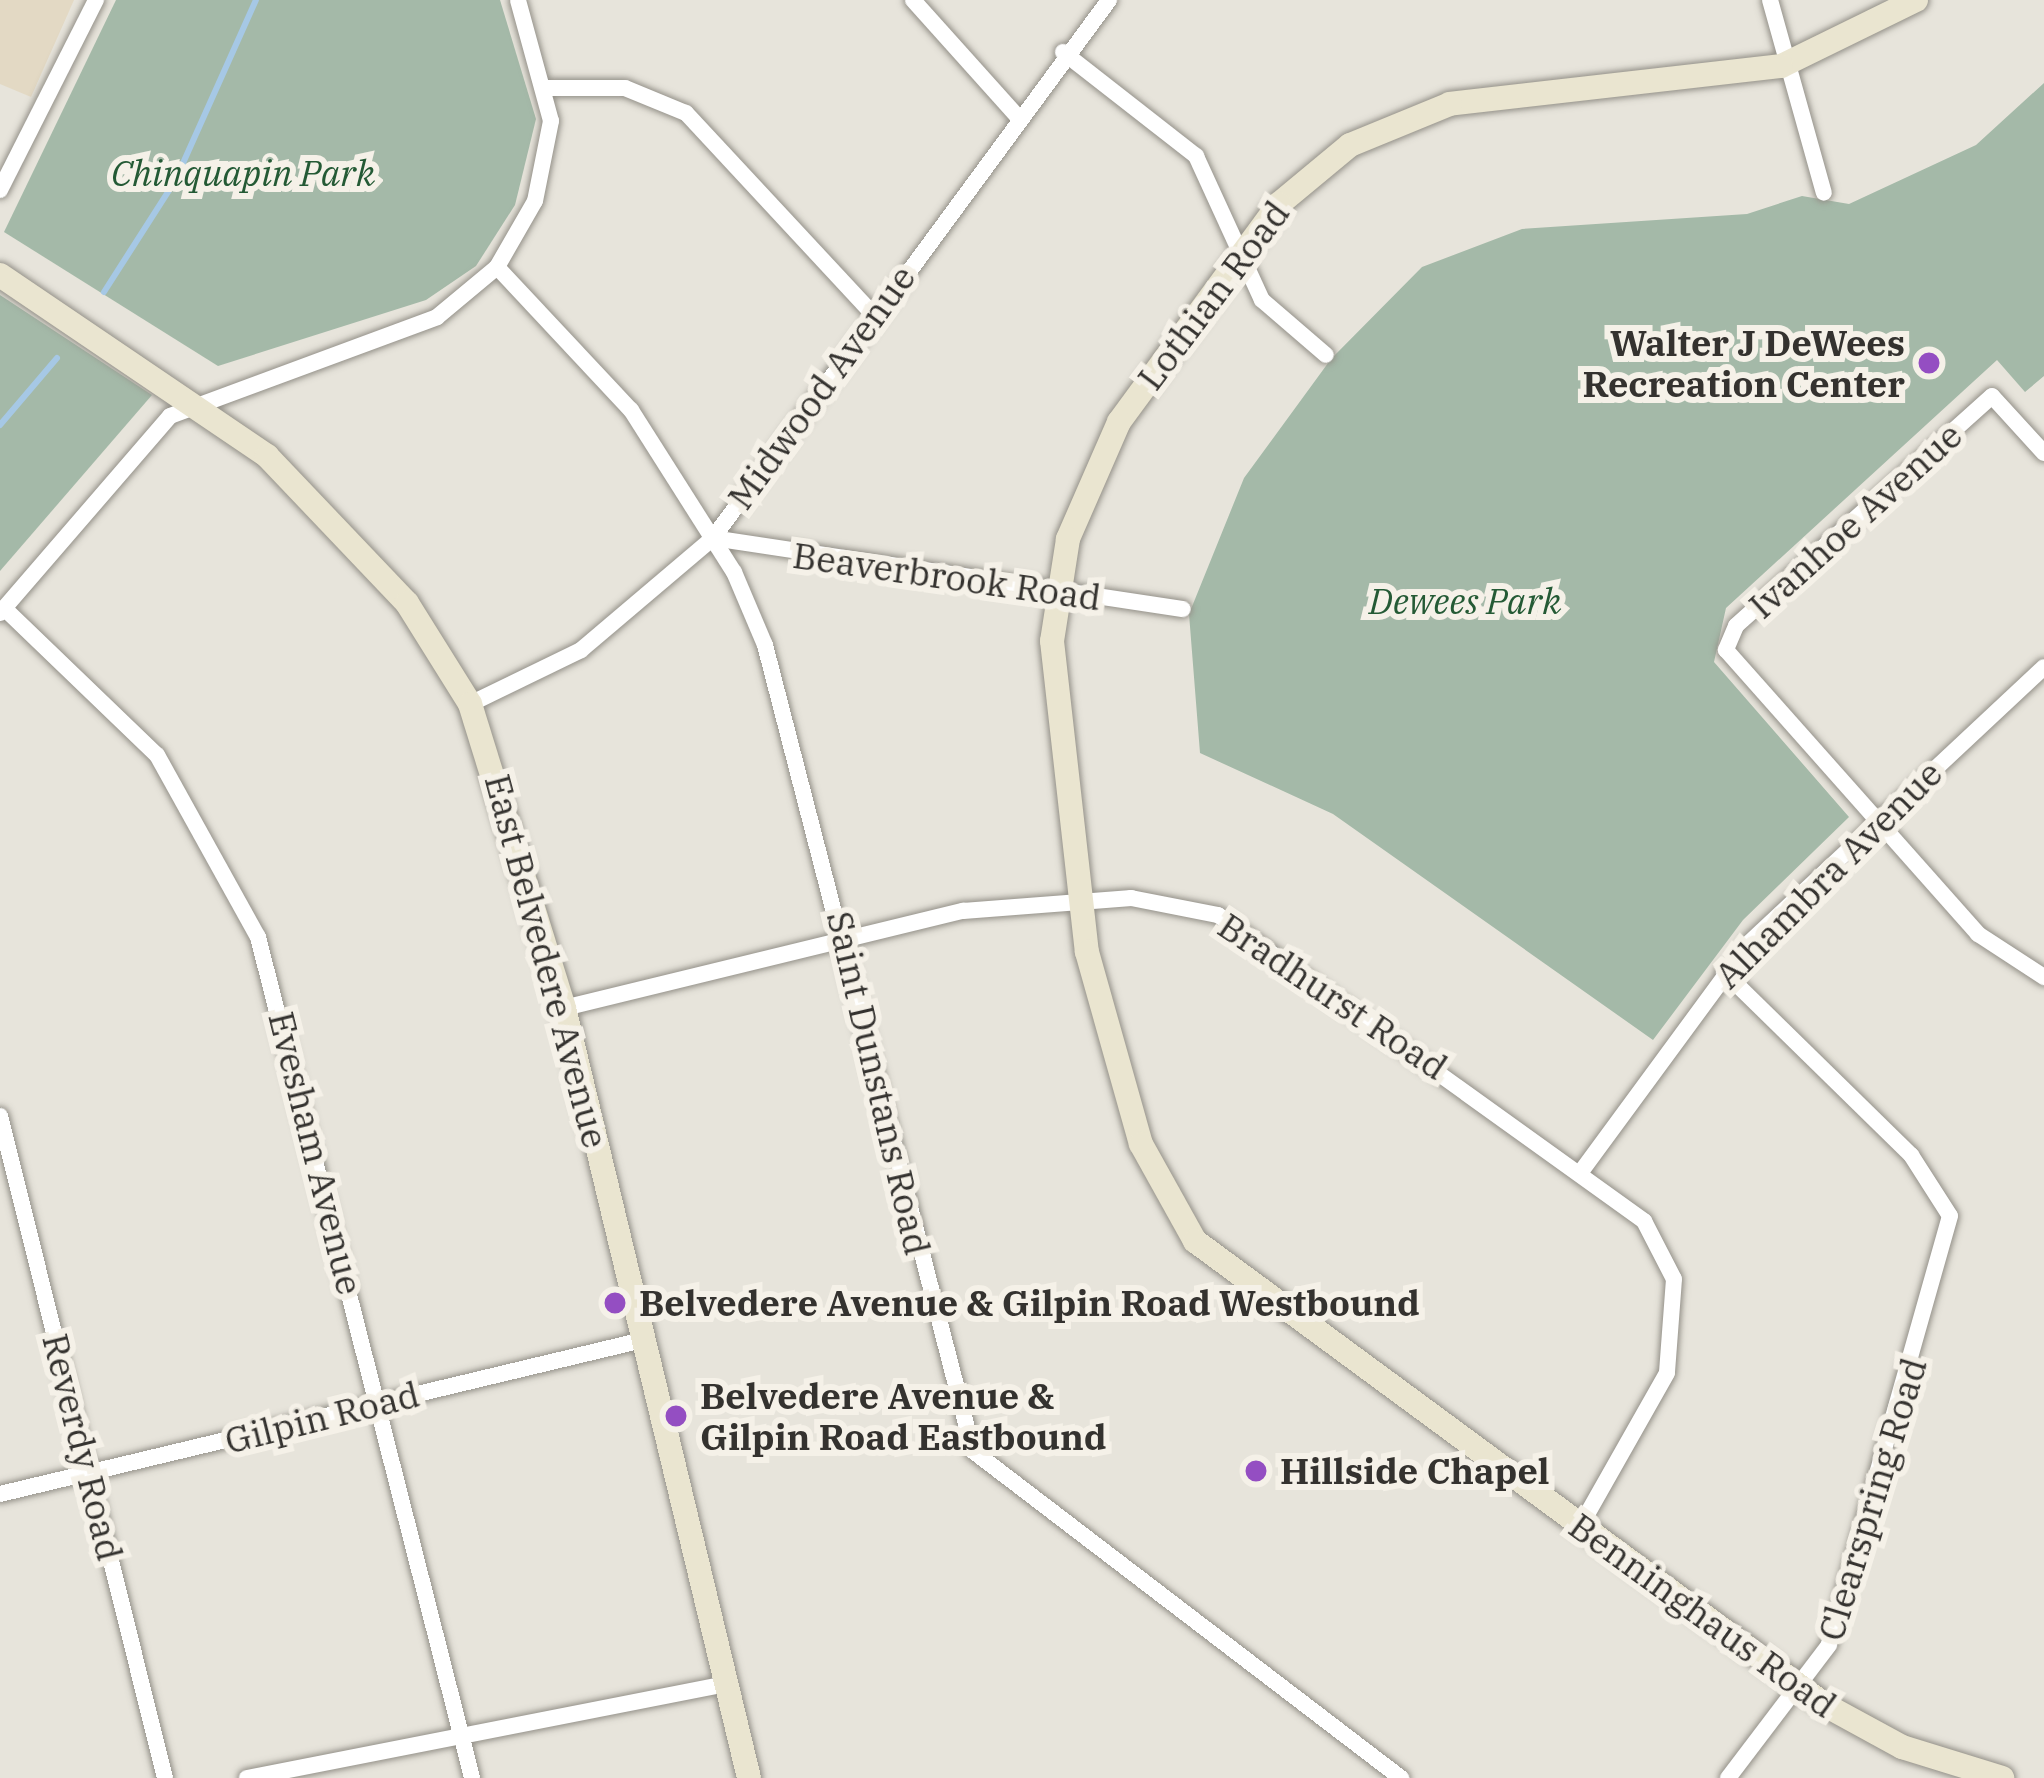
<!DOCTYPE html>
<html>
<head>
<meta charset="utf-8">
<style>
  body { margin:0 }
  #map { position:relative; width:2044px; height:1778px; overflow:hidden; background:#e7e4db; font-family:"IBM Plex Serif",serif }
  div>[style] { position:absolute }
  .commercial>* { inset:0; background:#e3d9c4 }
  .green>* { inset:0; background:#a4b9a8 }
  .stream>* { height:6px; margin:-3px; padding:0 3px; transform-origin:3px; border-radius:3px; background:#a6c8e5 }
  .roads { filter:drop-shadow(0 0 3px #949189) drop-shadow(0 0 3px #949189) }
  .street>* { height:16px; margin:-8px; padding:0 8px; transform-origin:8px; border-radius:8px; background:#fff }
  .secondary>* { height:24px; margin:-12px; padding:0 12px; transform-origin:12px; border-radius:12px; background:#eae5d0 }
  .dots>* { width:33px; height:33px; translate:-50% -50%; box-sizing:border-box; border:6px solid #f5f1e8; border-radius:50% }
  span { translate:-50% -50%; white-space:nowrap; text-align:center; line-height:1.15; -webkit-text-stroke:12px #f5f1e8; paint-order:stroke }
  .park-label { font-size:36px; color:#245a35; font-style:italic }
  .street-label { font-size:36px; color:#34322f }
  .poi-label { font-size:36px; color:#34322f; font-weight:700 }
  .right { translate:-100% -50%; text-align:right }
  .left { translate:0 -50%; text-align:left }
</style>
</head>
<body>
<div id="map">
  <div class="commercial">
    <div style="clip-path:polygon(0 0,74px 0,31px 97px,0 84px)"></div>
  </div>
  <div class="green">
    <div style="clip-path:polygon(116px 0,500px 0,536px 119px,515px 205px,476px 266px,426px 300px,218px 366px,4px 232px)"></div>
    <div style="clip-path:polygon(2044px 83px,2044px 376px,2025px 392px,1997px 360px,1726px 608px,1714px 662px,1849px 817px,1743px 920px,1653px 1040px,1333px 814px,1200px 753px,1189px 614px,1244px 478px,1331px 359px,1422px 267px,1522px 229px,1747px 214px,1802px 196px,1849px 204px,1976px 145px)"></div>
    <div style="clip-path:polygon(0 295px,152px 395px,0 571px)"></div>
  </div>
  <div class="stream">
    <div style="left:104px;top:292px;width:132px;rotate:-57.4deg"></div>
    <div style="left:175px;top:181px;width:198px;rotate:-65.9deg"></div>
    <div style="left:0;top:425px;width:88px;rotate:-49.6deg"></div>
  </div>
  <div class="roads">
    <div class="street">
      <div style="left:913px;top:0;width:157px;rotate:48.1deg"></div>
      <div style="left:1770px;top:0;width:200px;rotate:74.4deg"></div>
      <div style="left:1063px;top:52px;width:169px;rotate:38deg"></div>
      <div style="left:1196px;top:156px;width:158px;rotate:65.4deg"></div>
      <div style="left:1262px;top:300px;width:84px;rotate:40.7deg"></div>
      <div style="left:544px;top:88px;width:81px"></div>
      <div style="left:625px;top:88px;width:66px;rotate:22.3deg"></div>
      <div style="left:686px;top:113px;width:275px;rotate:47.1deg"></div>
      <div style="left:0;top:190px;width:213px;rotate:-63.2deg"></div>
      <div style="left:497px;top:267px;width:196px;rotate:46.9deg"></div>
      <div style="left:631px;top:410px;width:192px;rotate:57.6deg"></div>
      <div style="left:734px;top:572px;width:79px;rotate:67deg"></div>
      <div style="left:765px;top:645px;width:832px;rotate:75.53deg"></div>
      <div style="left:973px;top:1451px;width:539px;rotate:37.38deg"></div>
      <div style="left:2044px;top:453px;width:77px;rotate:-132.4deg"></div>
      <div style="left:1992px;top:396px;width:344px;rotate:138.1deg"></div>
      <div style="left:1736px;top:626px;width:26px;rotate:113deg"></div>
      <div style="left:1726px;top:650px;width:380px;rotate:48.4deg"></div>
      <div style="left:1978px;top:934px;width:79px;rotate:33.1deg"></div>
      <div style="left:713px;top:538px;width:475px;rotate:8.6deg"></div>
      <div style="left:4px;top:608px;width:212px;rotate:43.9deg"></div>
      <div style="left:157px;top:755px;width:208px;rotate:61deg"></div>
      <div style="left:258px;top:937px;width:868px;rotate:75.72deg"></div>
      <div style="left:0;top:613px;width:260px;rotate:-49.2deg"></div>
      <div style="left:170px;top:416px;width:285px;rotate:-20.3deg"></div>
      <div style="left:437px;top:317px;width:78px;rotate:-39.8deg"></div>
      <div style="left:497px;top:267px;width:76px;rotate:-60.1deg"></div>
      <div style="left:535px;top:201px;width:82px;rotate:-78.7deg"></div>
      <div style="left:551px;top:121px;width:125px;rotate:-105.3deg"></div>
      <div style="left:470px;top:704px;width:123px;rotate:-25.9deg"></div>
      <div style="left:581px;top:650px;width:173px;rotate:-40.3deg"></div>
      <div style="left:713px;top:538px;width:668px;rotate:-53.64deg"></div>
      <div style="left:1724px;top:972px;width:262px;rotate:44.4deg"></div>
      <div style="left:1911px;top:1155px;width:72px;rotate:57.4deg"></div>
      <div style="left:1950px;top:1216px;width:446px;rotate:105.8deg"></div>
      <div style="left:1829px;top:1645px;width:167px;rotate:127.2deg"></div>
      <div style="left:564px;top:1008px;width:411px;rotate:-13.7deg"></div>
      <div style="left:963px;top:911px;width:169px;rotate:-4.4deg"></div>
      <div style="left:1131px;top:898px;width:89px;rotate:11.1deg"></div>
      <div style="left:1218px;top:915px;width:525px;rotate:35.69deg"></div>
      <div style="left:1644px;top:1221px;width:65px;rotate:62.7deg"></div>
      <div style="left:1674px;top:1279px;width:94px;rotate:94.3deg"></div>
      <div style="left:1667px;top:1373px;width:177px;rotate:119.5deg"></div>
      <div style="left:0;top:1116px;width:682px;rotate:76deg"></div>
      <div style="left:1583px;top:1169px;width:279px;rotate:-53.7deg"></div>
      <div style="left:1748px;top:944px;width:405px;rotate:-43.1deg"></div>
      <div style="left:0;top:1494px;width:661px;rotate:-13.47deg"></div>
      <div style="left:247px;top:1778px;width:490px;rotate:-11.1deg"></div>
    </div>
    <div class="secondary">
      <div style="left:1916px;top:0;width:150px;rotate:153.9deg"></div>
      <div style="left:1781px;top:66px;width:333px;rotate:173.5deg"></div>
      <div style="left:1450px;top:104px;width:108px;rotate:157.7deg"></div>
      <div style="left:1350px;top:145px;width:92px;rotate:140.3deg"></div>
      <div style="left:1279px;top:204px;width:270px;rotate:126.3deg"></div>
      <div style="left:1119px;top:422px;width:128px;rotate:113.6deg"></div>
      <div style="left:1068px;top:539px;width:103px;rotate:98.9deg"></div>
      <div style="left:1052px;top:641px;width:313px;rotate:83.6deg"></div>
      <div style="left:1087px;top:952px;width:199px;rotate:74.3deg"></div>
      <div style="left:1141px;top:1144px;width:111px;rotate:60.9deg"></div>
      <div style="left:1195px;top:1241px;width:782px;rotate:36.37deg"></div>
      <div style="left:1825px;top:1705px;width:88px;rotate:28.6deg"></div>
      <div style="left:1902px;top:1747px;width:105px;rotate:17.2deg"></div>
      <div style="left:0;top:275px;width:323px;rotate:34.1deg"></div>
      <div style="left:267px;top:456px;width:203px;rotate:46.4deg"></div>
      <div style="left:407px;top:603px;width:119px;rotate:58deg"></div>
      <div style="left:470px;top:704px;width:318px;rotate:72.8deg"></div>
      <div style="left:564px;top:1008px;width:792px;rotate:76.49deg"></div>
    </div>
  </div>
  <div class="dots">
    <div style="left:1929px;top:363px;background:#944ec2"></div>
    <div style="left:615px;top:1303px;background:#944ec2"></div>
    <div style="left:676px;top:1416px;background:#944ec2"></div>
    <div style="left:1256px;top:1471px;background:#944ec2"></div>
  </div>
  <div class="park-label">
    <span style="left:243px;top:173px">Chinquapin Park</span>
    <span style="left:1465px;top:601px">Dewees Park</span>
  </div>
  <div class="street-label">
    <span style="left:1213px;top:295px;rotate:-53deg">Lothian Road</span>
    <span style="left:821px;top:387px;rotate:-54deg">Midwood Avenue</span>
    <span style="left:1855px;top:520px;rotate:-42deg">Ivanhoe Avenue</span>
    <span style="left:947px;top:576px;rotate:8deg">Beaverbrook Road</span>
    <span style="left:1828px;top:874px;rotate:-45deg">Alhambra Avenue</span>
    <span style="left:547px;top:961px;rotate:75deg">East Belvedere Avenue</span>
    <span style="left:1333px;top:996px;rotate:34deg">Bradhurst Road</span>
    <span style="left:879px;top:1083px;rotate:77deg">Saint Dunstans Road</span>
    <span style="left:316px;top:1153px;rotate:76deg">Evesham Avenue</span>
    <span style="left:322px;top:1417px;rotate:-14deg">Gilpin Road</span>
    <span style="left:83px;top:1447px;rotate:76deg">Reverdy Road</span>
    <span style="left:1872px;top:1499px;rotate:-73deg">Clearspring Road</span>
    <span style="left:1703px;top:1615px;rotate:36deg">Benninghaus Road</span>
  </div>
  <div class="poi-label">
    <span class="right" style="left:1905px;top:363px">Walter J DeWees<br>Recreation Center</span>
    <span class="left" style="left:639px;top:1303px">Belvedere Avenue &amp; Gilpin Road Westbound</span>
    <span class="left" style="left:700px;top:1416px">Belvedere Avenue &amp;<br>Gilpin Road Eastbound</span>
    <span class="left" style="left:1280px;top:1471px">Hillside Chapel</span>
  </div>
</div>
</body>
</html>
